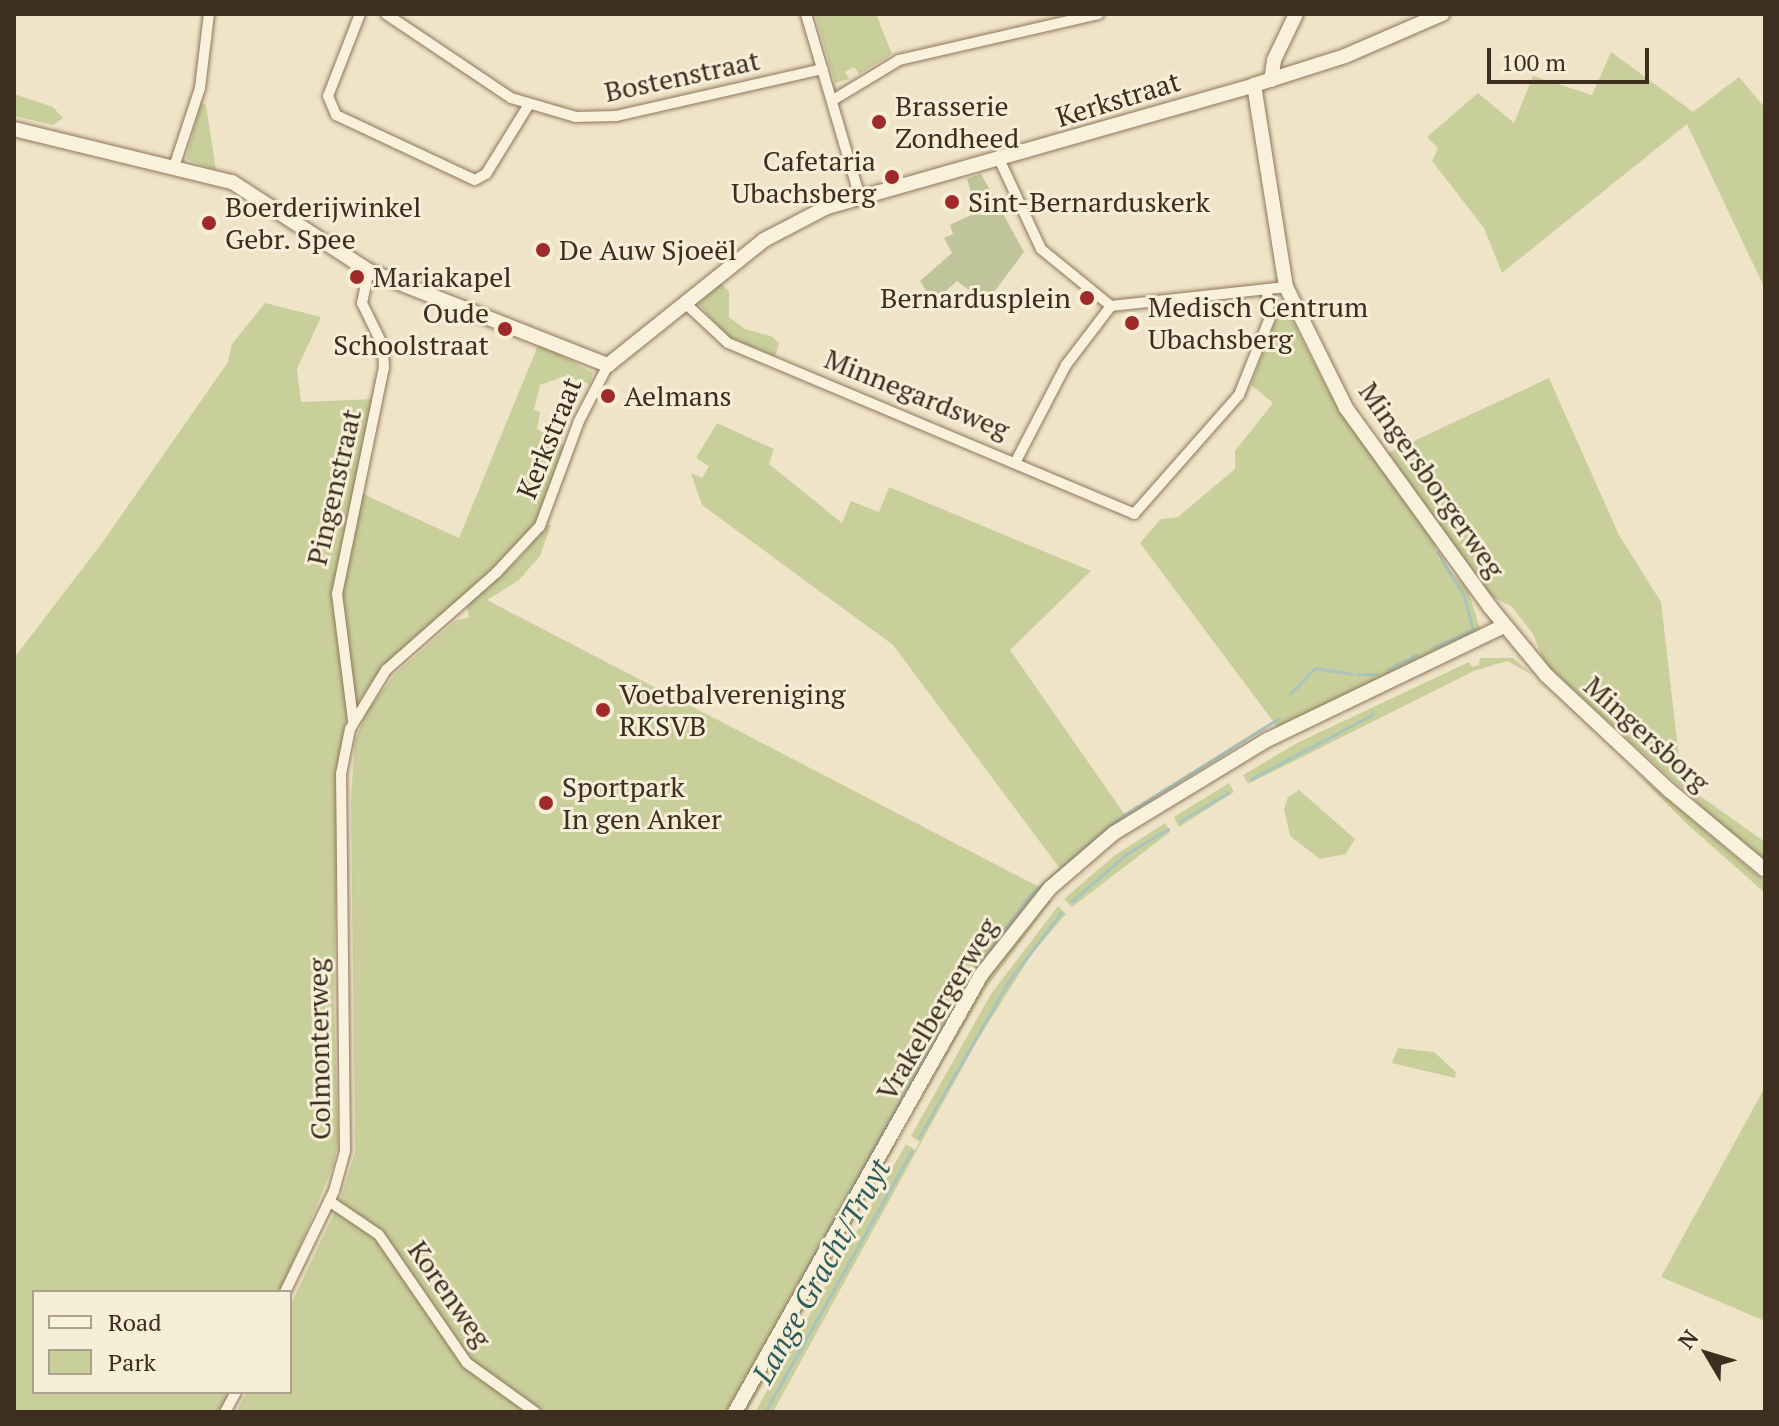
<!DOCTYPE html>
<html>
<head>
<meta charset="utf-8">
<style>
  body { margin:0 }
  #map { position:relative; width:1779px; height:1426px; overflow:hidden; background:#f0e4c8; font-family:"PT Serif",serif }
  div>[style] { position:absolute }
  .green>* { inset:0; background:#c9cf9b }
  .cemetery>* { inset:0; background:#bfc49a }
  .stream>* { height:3px; margin:-1.5px; padding:0 1.5px; transform-origin:1.5px; border-radius:1.5px; background:#a9c4bc }
  .roads { filter:drop-shadow(0 0 2px #8d765c) drop-shadow(0 0 2px #8d765c) }
  .street>* { height:10px; margin:-5px; padding:0 5px; transform-origin:5px; border-radius:5px; background:#faf1dc }
  .secondary>* { height:14px; margin:-7px; padding:0 7px; transform-origin:7px; border-radius:7px; background:#faf1dc }
  .dots>* { width:22px; height:22px; translate:-50% -50%; box-sizing:border-box; border:4px solid #f7eed8; border-radius:50% }
  span { translate:-50% -50%; white-space:nowrap; text-align:center; line-height:1.15; -webkit-text-stroke:6px #f7eed8; paint-order:stroke }
  .street-label { font-size:28px; color:#3d2e20 }
  .poi-label { font-size:28px; color:#3d2e20 }
  .left { translate:0 -50%; text-align:left }
  .right { translate:-100% -50%; text-align:right }
  .water-label { font-size:30px; color:#2f5d5a; font-style:italic }
  .frame { position:absolute; inset:0; border:16px solid #3d2e20; pointer-events:none }
  .legend { position:absolute; left:32px; top:1290px; width:260px; height:104px; box-sizing:border-box; background:#f7eed8; border:2px solid #ada18e; margin:0; padding:10px 14px; list-style:none; font-size:24px; color:#3d2e20 }
  .legend li { display:flex; align-items:center; gap:16px; height:40px }
  .legend b { width:40px; border:2px solid #ada18e }
  .north { position:absolute; left:1667px; top:1314px; width:80px; height:80px; -webkit-text-stroke:6px #f7eed8; paint-order:stroke; rotate:308deg; font-size:22px; font-weight:700; line-height:32px; text-align:center; color:#3d2e20 }
  .north::after { content:''; display:block; margin:auto; width:28px; height:36px; background:#3d2e20; clip-path:polygon(50% 0,100% 100%,50% 72%,0 100%) }
  .scale { position:absolute; left:1487px; top:48px; width:162px; height:36px; box-sizing:border-box; border:4px solid #3d2e20; border-top:0; padding-left:10px; font-size:24px; line-height:28px; white-space:nowrap; color:#3d2e20; -webkit-text-stroke:6px #f7eed8; paint-order:stroke }
</style>
</head>
<body>
<div id="map">
  <div class="green">
    <div style="clip-path:polygon(815px 14px,876px 14px,892px 54px,859px 74px,854px 67px,845px 72px,849px 79px,835px 83px)"></div>
    <div style="clip-path:polygon(1611px 52px,1693px 112px,1739px 77px,1765px 108px,1765px 289px,1687px 124px,1502px 273px,1484px 228px,1432px 161px,1438px 148px,1427px 137px,1478px 93px,1514px 123px,1533px 76px,1592px 95px)"></div>
    <div style="clip-path:polygon(14px 94px,53px 107px,63px 118px,53px 125px,14px 116px)"></div>
    <div style="clip-path:polygon(201px 103px,206px 105px,216px 170px,186px 159px)"></div>
    <div style="clip-path:polygon(719px 282px,729px 291px,729px 317px,745px 329px,773px 337px,779px 344px,775px 356px,728px 337px,696px 301px)"></div>
    <div style="clip-path:polygon(1275px 300px,1282px 300px,1327px 389px,1434px 542px,1438px 558px,1468px 590px,1481px 632px,1278px 728px,1140px 543px,1161px 519px,1178px 517px,1235px 469px,1235px 451px,1273px 403px,1251px 385px,1276px 318px)"></div>
    <div style="clip-path:polygon(265px 303px,321px 317px,297px 369px,301px 402px,376px 399px,334px 593px,348px 711px,339px 757px,334px 998px,338px 1143px,333px 1166px,281px 1292px,34px 1292px,34px 1392px,231px 1392px,220px 1412px,14px 1412px,14px 658px,102px 543px,228px 362px,232px 344px)"></div>
    <div style="clip-path:polygon(539px 343px,593px 373px,590px 384px,565px 376px,540px 385px,534px 410px,540px 412px,537px 429px,566px 446px,542px 514px,513px 552px,384px 665px,354px 707px,339px 605px,361px 493px,459px 538px)"></div>
    <div style="clip-path:polygon(1549px 378px,1619px 535px,1661px 602px,1682px 783px,1765px 842px,1765px 864px,1545px 664px,1533px 634px,1511px 606px,1490px 596px,1388px 453px)"></div>
    <div style="clip-path:polygon(717px 423px,774px 449px,769px 464px,842px 523px,851px 501px,879px 512px,889px 487px,1091px 571px,1010px 650px,1127px 818px,1061px 870px,893px 645px,702px 505px,691px 473px,702px 478px,709px 466px,696px 458px)"></div>
    <div style="clip-path:polygon(546px 525px,551px 525px,540px 556px,519px 580px,487px 600px,1043px 889px,1010px 927px,731px 1412px,236px 1412px,247px 1392px,290px 1392px,290px 1306px,340px 1201px,355px 1152px,351px 799px,355px 740px,367px 711px,396px 673px,455px 621px,469px 617px,467px 605px,520px 558px)"></div>
    <div style="clip-path:polygon(1480px 658px,1513px 658px,1533px 675px,1507px 661px,1474px 671px,1248px 784px,1243px 775px,1299px 742px,1469px 662px,1472px 667px,1479px 665px)"></div>
    <div style="clip-path:polygon(1633px 770px,1763px 880px,1765px 893px,1687px 824px)"></div>
    <div style="clip-path:polygon(1229px 783px,1234px 792px,1179px 827px,1174px 817px)"></div>
    <div style="clip-path:polygon(1299px 790px,1355px 839px,1346px 854px,1320px 859px,1290px 836px,1284px 809px,1288px 797px)"></div>
    <div style="clip-path:polygon(1165px 823px,1170px 832px,1072px 907px,1064px 899px,1114px 856px)"></div>
    <div style="clip-path:polygon(1048px 898px,1051px 902px,986px 988px,904px 1130px,991px 971px)"></div>
    <div style="clip-path:polygon(1058px 906px,1066px 914px,1033px 952px,977px 1041px,773px 1412px,755px 1412px,906px 1144px,915px 1150px,920px 1142px,911px 1136px,991px 994px)"></div>
    <div style="clip-path:polygon(1398px 1048px,1434px 1052px,1456px 1072px,1455px 1078px,1392px 1063px)"></div>
    <div style="clip-path:polygon(1765px 1087px,1765px 1321px,1661px 1277px)"></div>
    <div style="clip-path:polygon(898px 1141px,747px 1412px,743px 1412px,891px 1148px)"></div>
  </div>
  <div class="cemetery">
    <div style="clip-path:polygon(981px 174px,1024px 252px,986px 303px,957px 281px,934px 302px,920px 281px,952px 253px,944px 238px,953px 234px,950px 225px,977px 212px,967px 179px)"></div>
  </div>
  <div class="stream">
    <div style="left:1432px;top:648px;width:45px;rotate:-23.7deg"></div>
    <div style="left:1473px;top:630px;width:35px;rotate:-105deg"></div>
    <div style="left:1464px;top:596px;width:52px;rotate:-121.5deg"></div>
    <div style="left:1388px;top:669px;width:32px;rotate:-26deg"></div>
    <div style="left:1357px;top:674px;width:19px"></div>
    <div style="left:1290px;top:694px;width:36px;rotate:-46deg"></div>
    <div style="left:1315px;top:668px;width:37px;rotate:9deg"></div>
    <div style="left:1251px;top:779px;width:138px;rotate:-28deg"></div>
    <div style="left:1180px;top:821px;width:56px;rotate:-30.3deg"></div>
    <div style="left:1072px;top:901px;width:72px;rotate:-41deg"></div>
    <div style="left:1126px;top:854px;width:49px;rotate:-30.8deg"></div>
    <div style="left:919px;top:1137px;width:179px;rotate:-60.1deg"></div>
    <div style="left:1008px;top:982px;width:87px;rotate:-52.5deg"></div>
    <div style="left:800px;top:1280px;width:344px;rotate:-60.8deg"></div>
    <div style="left:968px;top:980px;width:105px;rotate:-53.9deg"></div>
    <div style="left:1030px;top:895px;width:114px;rotate:-41.1deg"></div>
    <div style="left:1116px;top:820px;width:192px;rotate:-32deg"></div>
    <div style="left:765px;top:1412px;width:300px;rotate:-60.7deg"></div>
  </div>
  <div class="roads">
    <div class="street">
      <div style="left:360px;top:14px;width:88px;rotate:111.3deg"></div>
      <div style="left:328px;top:96px;width:21px;rotate:67deg"></div>
      <div style="left:336px;top:115px;width:153px;rotate:25.1deg"></div>
      <div style="left:475px;top:180px;width:13px;rotate:-29deg"></div>
      <div style="left:486px;top:174px;width:80px;rotate:-58.3deg"></div>
      <div style="left:386px;top:14px;width:151px;rotate:33.9deg"></div>
      <div style="left:511px;top:98px;width:68px;rotate:16.3deg"></div>
      <div style="left:576px;top:117px;width:40px;rotate:-1.4deg"></div>
      <div style="left:616px;top:116px;width:212px;rotate:-12.8deg"></div>
      <div style="left:806px;top:14px;width:191px;rotate:73.6deg"></div>
      <div style="left:833px;top:100px;width:77px;rotate:-31.2deg"></div>
      <div style="left:899px;top:60px;width:205px;rotate:-13deg"></div>
      <div style="left:1000px;top:161px;width:97px;rotate:65deg"></div>
      <div style="left:1041px;top:249px;width:90px;rotate:39.2deg"></div>
      <div style="left:175px;top:164px;width:80px;rotate:-71.8deg"></div>
      <div style="left:200px;top:88px;width:75px;rotate:-83.1deg"></div>
      <div style="left:684px;top:302px;width:60px;rotate:43deg"></div>
      <div style="left:728px;top:343px;width:441px;rotate:22.8deg"></div>
      <div style="left:1134px;top:514px;width:159px;rotate:-48.6deg"></div>
      <div style="left:1239px;top:395px;width:81px;rotate:-68.2deg"></div>
      <div style="left:1269px;top:320px;width:31px;rotate:-94deg"></div>
      <div style="left:1016px;top:461px;width:108px;rotate:-62.5deg"></div>
      <div style="left:1066px;top:365px;width:74px;rotate:-52.7deg"></div>
      <div style="left:1111px;top:306px;width:176px;rotate:-6.2deg"></div>
      <div style="left:353px;top:720px;width:127px;rotate:-97.2deg"></div>
      <div style="left:337px;top:594px;width:231px;rotate:-78.3deg"></div>
      <div style="left:384px;top:368px;width:22px;rotate:-93deg"></div>
      <div style="left:383px;top:346px;width:48px;rotate:-116deg"></div>
      <div style="left:362px;top:303px;width:33px;rotate:-78deg"></div>
      <div style="left:329px;top:1201px;width:60px;rotate:34.2deg"></div>
      <div style="left:379px;top:1235px;width:155px;rotate:55.5deg"></div>
      <div style="left:467px;top:1363px;width:84px;rotate:35.8deg"></div>
      <div style="left:285px;top:1292px;width:112px;rotate:-64.1deg"></div>
      <div style="left:334px;top:1191px;width:41px;rotate:-74.6deg"></div>
      <div style="left:345px;top:1151px;width:377px;rotate:-90.6deg"></div>
      <div style="left:341px;top:774px;width:46px;rotate:-78.7deg"></div>
      <div style="left:350px;top:729px;width:69px;rotate:-58.6deg"></div>
      <div style="left:386px;top:670px;width:147px;rotate:-41.4deg"></div>
      <div style="left:496px;top:573px;width:64px;rotate:-46.9deg"></div>
      <div style="left:540px;top:526px;width:112px;rotate:-69.6deg"></div>
      <div style="left:579px;top:421px;width:63px;rotate:-62.6deg"></div>
      <div style="left:225px;top:1412px;width:23px;rotate:-61deg"></div>
    </div>
    <div class="secondary">
      <div style="left:1271px;top:80px;width:20px;rotate:-81deg"></div>
      <div style="left:1274px;top:60px;width:51px;rotate:-64.4deg"></div>
      <div style="left:1254px;top:85px;width:205px;rotate:81deg"></div>
      <div style="left:1286px;top:287px;width:135px;rotate:63.6deg"></div>
      <div style="left:1346px;top:408px;width:246px;rotate:54.1deg"></div>
      <div style="left:1490px;top:607px;width:88px;rotate:50.5deg"></div>
      <div style="left:1546px;top:675px;width:168px;rotate:43.1deg"></div>
      <div style="left:1669px;top:790px;width:125px;rotate:39.8deg"></div>
      <div style="left:14px;top:129px;width:224px;rotate:13.7deg"></div>
      <div style="left:232px;top:182px;width:163px;rotate:33deg"></div>
      <div style="left:369px;top:271px;width:257px;rotate:21.5deg"></div>
      <div style="left:608px;top:365px;width:200px;rotate:-38.7deg"></div>
      <div style="left:764px;top:240px;width:71px;rotate:-27.6deg"></div>
      <div style="left:827px;top:207px;width:444px;rotate:-15.9deg"></div>
      <div style="left:1254px;top:85px;width:96px;rotate:-17.7deg"></div>
      <div style="left:1345px;top:56px;width:106px;rotate:-23.4deg"></div>
      <div style="left:735px;top:1412px;width:501px;rotate:-60.62deg"></div>
      <div style="left:981px;top:975px;width:111px;rotate:-51.6deg"></div>
      <div style="left:1050px;top:888px;width:84px;rotate:-40.7deg"></div>
      <div style="left:1114px;top:833px;width:179px;rotate:-31.3deg"></div>
      <div style="left:1267px;top:740px;width:263px;rotate:-25.7deg"></div>
    </div>
  </div>
  <div class="dots">
    <div style="left:879px;top:122px;background:#9e2a2b"></div>
    <div style="left:892px;top:177px;background:#9e2a2b"></div>
    <div style="left:952px;top:202px;background:#9e2a2b"></div>
    <div style="left:209px;top:223px;background:#9e2a2b"></div>
    <div style="left:543px;top:250px;background:#9e2a2b"></div>
    <div style="left:357px;top:277px;background:#9e2a2b"></div>
    <div style="left:1087px;top:298px;background:#9e2a2b"></div>
    <div style="left:1132px;top:323px;background:#9e2a2b"></div>
    <div style="left:505px;top:329px;background:#9e2a2b"></div>
    <div style="left:608px;top:396px;background:#9e2a2b"></div>
    <div style="left:603px;top:710px;background:#9e2a2b"></div>
    <div style="left:546px;top:803px;background:#9e2a2b"></div>
  </div>
  <div class="street-label">
    <span style="left:682px;top:76px;rotate:-12deg">Bostenstraat</span>
    <span style="left:1118px;top:99px;rotate:-17deg">Kerkstraat</span>
    <span style="left:917px;top:394px;rotate:22deg">Minnegardsweg</span>
    <span style="left:549px;top:438px;rotate:-68deg">Kerkstraat</span>
    <span style="left:1432px;top:480px;rotate:55deg">Mingersborgerweg</span>
    <span style="left:334px;top:487px;rotate:-77deg">Pingenstraat</span>
    <span style="left:1647px;top:734px;rotate:42deg">Mingersborg</span>
    <span style="left:937px;top:1009px;rotate:-59deg">Vrakelbergerweg</span>
    <span style="left:319px;top:1049px;rotate:-91deg">Colmonterweg</span>
    <span style="left:450px;top:1294px;rotate:55deg">Korenweg</span>
  </div>
  <div class="poi-label">
    <span class="left" style="left:895px;top:122px">Brasserie<br>Zondheed</span>
    <span class="right" style="left:876px;top:177px">Cafetaria<br>Ubachsberg</span>
    <span class="left" style="left:968px;top:202px">Sint-Bernarduskerk</span>
    <span class="left" style="left:225px;top:223px">Boerderijwinkel<br>Gebr. Spee</span>
    <span class="left" style="left:559px;top:250px">De Auw Sjoeël</span>
    <span class="left" style="left:373px;top:277px">Mariakapel</span>
    <span class="right" style="left:1071px;top:298px">Bernardusplein</span>
    <span class="left" style="left:1148px;top:323px">Medisch Centrum<br>Ubachsberg</span>
    <span class="right" style="left:489px;top:329px">Oude<br>Schoolstraat</span>
    <span class="left" style="left:624px;top:396px">Aelmans</span>
    <span class="left" style="left:619px;top:710px">Voetbalvereniging<br>RKSVB</span>
    <span class="left" style="left:562px;top:803px">Sportpark<br>In gen Anker</span>
  </div>
  <div class="water-label">
    <span style="left:821px;top:1271px;rotate:-61deg">Lange Gracht/Truyt</span>
  </div>
  <div class="frame"></div>
  <ul class="legend">
  <li><b style="height:10px;background:#faf1dc"></b>Road</li>
  <li><b style="height:22px;background:#c9cf9b"></b>Park</li>
  </ul>
  <div class="north">N</div>
  <div class="scale">100 m</div>
</div>
</body>
</html>
